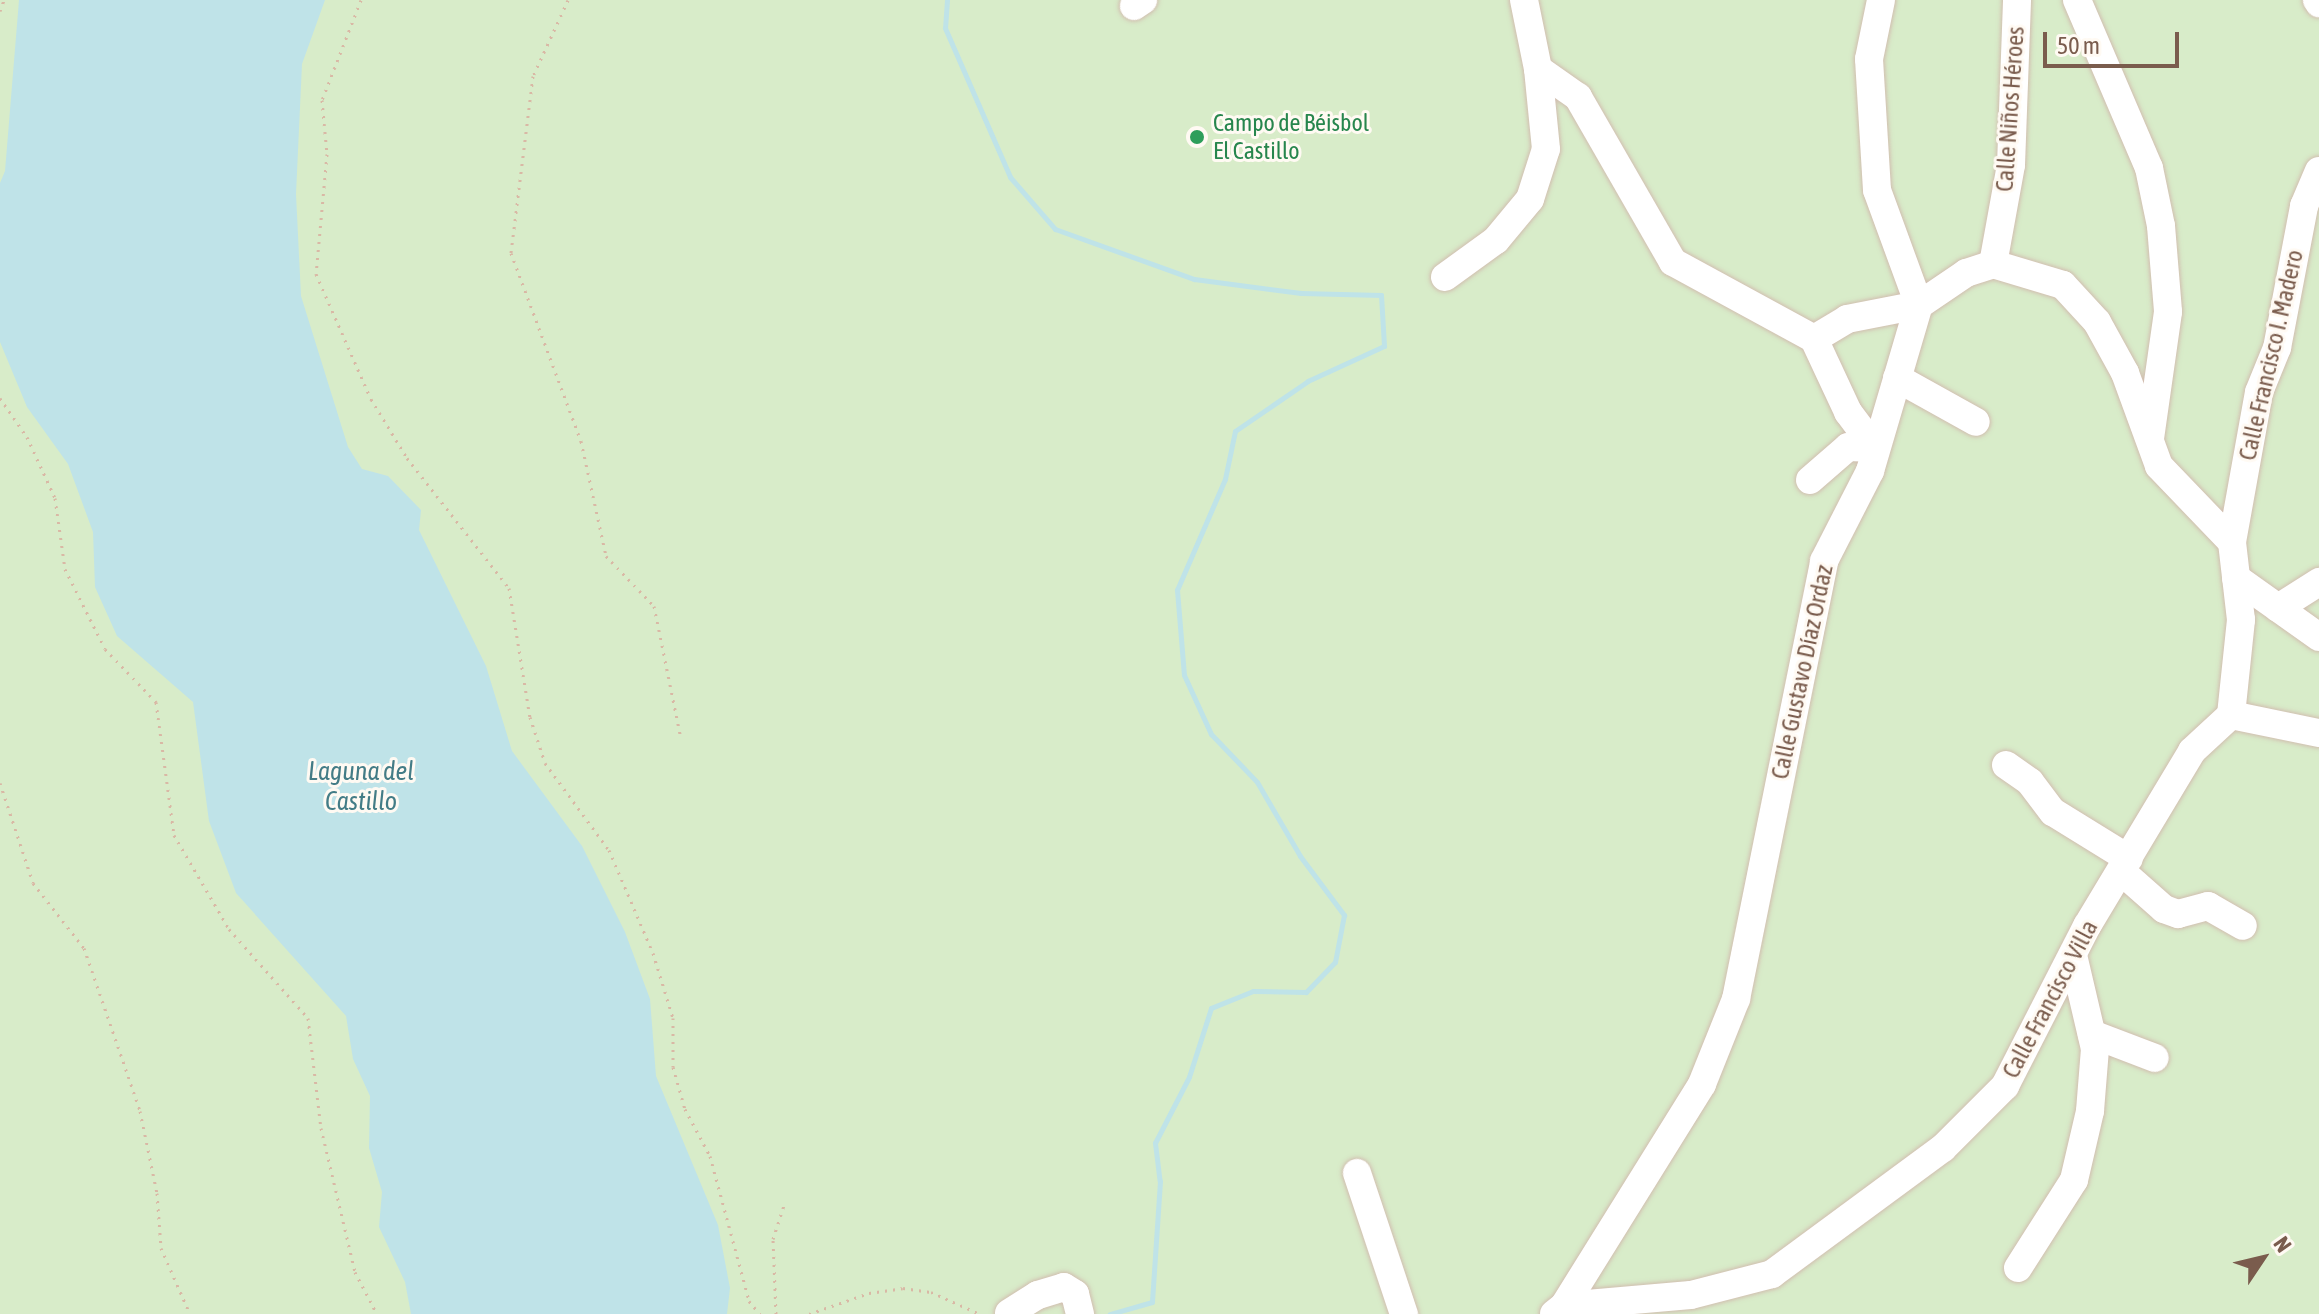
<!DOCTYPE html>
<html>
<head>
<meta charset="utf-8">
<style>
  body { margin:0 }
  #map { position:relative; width:2319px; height:1314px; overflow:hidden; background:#fdf6ec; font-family:"Asap Condensed",sans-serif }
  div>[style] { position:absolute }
  .green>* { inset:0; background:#d8ecc9 }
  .water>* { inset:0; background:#bfe3e8 }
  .stream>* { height:5px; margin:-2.5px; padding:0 2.5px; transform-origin:2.5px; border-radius:2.5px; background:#bfe3e8 }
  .path>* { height:3px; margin-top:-1.5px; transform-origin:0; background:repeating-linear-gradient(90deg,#d9b8a5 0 2px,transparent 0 8px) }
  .roads { filter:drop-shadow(0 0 2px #d1beb0) drop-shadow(0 0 2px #d1beb0) }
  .minor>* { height:28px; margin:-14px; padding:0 14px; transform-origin:14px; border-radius:14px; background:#fff }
  .dots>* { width:22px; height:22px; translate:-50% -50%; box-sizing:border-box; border:4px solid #fffaf3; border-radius:50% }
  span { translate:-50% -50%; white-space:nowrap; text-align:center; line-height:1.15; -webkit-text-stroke:6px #fffaf3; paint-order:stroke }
  .street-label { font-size:24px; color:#7a5c4d }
  .leisure-label { font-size:24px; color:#27864d }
  .left { translate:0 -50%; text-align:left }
  .water-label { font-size:26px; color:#437c86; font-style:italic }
  .north { position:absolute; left:2223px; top:1218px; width:80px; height:80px; -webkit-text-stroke:6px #fffaf3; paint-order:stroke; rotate:55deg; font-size:22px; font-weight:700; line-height:32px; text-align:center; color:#7a5c4d }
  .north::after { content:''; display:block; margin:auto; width:28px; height:36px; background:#7a5c4d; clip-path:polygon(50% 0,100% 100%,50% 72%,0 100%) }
  .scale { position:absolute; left:2043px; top:32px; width:136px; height:36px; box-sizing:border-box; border:4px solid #7a5c4d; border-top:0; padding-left:10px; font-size:24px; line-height:28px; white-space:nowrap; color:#7a5c4d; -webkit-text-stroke:6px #fffaf3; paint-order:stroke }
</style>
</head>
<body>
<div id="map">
  <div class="green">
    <div style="clip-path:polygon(0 0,2319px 0,2319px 1314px,0 1314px)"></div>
  </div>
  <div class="water">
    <div style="clip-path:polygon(19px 0,325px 0,302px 64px,296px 194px,301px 296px,348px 447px,362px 469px,388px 476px,421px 510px,419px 530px,486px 666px,512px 751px,582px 846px,625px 932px,650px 999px,656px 1076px,718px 1225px,730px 1288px,727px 1314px,411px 1314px,405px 1282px,379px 1227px,382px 1192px,369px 1148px,370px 1096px,353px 1059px,346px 1016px,236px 893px,209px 821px,193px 702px,117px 636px,95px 587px,93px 532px,68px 464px,27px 407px,0 342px,0 183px,5px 171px)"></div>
  </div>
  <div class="stream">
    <div style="left:947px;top:0;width:28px;rotate:94deg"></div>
    <div style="left:945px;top:28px;width:163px;rotate:66.4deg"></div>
    <div style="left:1010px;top:177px;width:69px;rotate:49.1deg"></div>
    <div style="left:1055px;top:229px;width:148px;rotate:19.8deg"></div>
    <div style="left:1194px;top:279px;width:108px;rotate:7.5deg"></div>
    <div style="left:1301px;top:293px;width:80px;rotate:1.4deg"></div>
    <div style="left:1381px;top:295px;width:51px;rotate:86.6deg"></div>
    <div style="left:1384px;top:346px;width:84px;rotate:155.3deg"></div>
    <div style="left:1308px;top:381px;width:88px;rotate:145.6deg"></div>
    <div style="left:1235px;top:431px;width:49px;rotate:101.8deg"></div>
    <div style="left:1225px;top:479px;width:121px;rotate:113.4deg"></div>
    <div style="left:1177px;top:590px;width:85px;rotate:85.3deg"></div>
    <div style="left:1184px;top:675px;width:65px;rotate:65.4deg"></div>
    <div style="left:1211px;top:734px;width:66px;rotate:46.2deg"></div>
    <div style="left:1257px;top:782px;width:86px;rotate:59.8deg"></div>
    <div style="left:1300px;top:856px;width:74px;rotate:53.3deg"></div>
    <div style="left:1344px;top:915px;width:48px;rotate:100.8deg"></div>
    <div style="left:1335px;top:962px;width:42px;rotate:134deg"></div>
    <div style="left:1306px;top:992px;width:53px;rotate:-178.9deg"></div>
    <div style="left:1253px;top:991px;width:45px;rotate:158deg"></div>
    <div style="left:1211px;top:1008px;width:72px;rotate:107.7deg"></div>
    <div style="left:1189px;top:1077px;width:74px;rotate:117.3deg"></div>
    <div style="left:1155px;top:1143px;width:38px;rotate:83deg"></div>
    <div style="left:1160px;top:1181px;width:121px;rotate:93.8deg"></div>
    <div style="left:1152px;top:1302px;width:44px;rotate:164.1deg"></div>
  </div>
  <div class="path">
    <div style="left:361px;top:0;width:107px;rotate:111.3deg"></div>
    <div style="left:322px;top:100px;width:54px;rotate:84.7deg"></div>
    <div style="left:327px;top:154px;width:121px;rotate:95.2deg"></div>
    <div style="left:316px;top:274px;width:137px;rotate:66.3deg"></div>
    <div style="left:371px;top:399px;width:69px;rotate:58.6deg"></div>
    <div style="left:407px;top:458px;width:165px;rotate:51.9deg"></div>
    <div style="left:509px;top:588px;width:131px;rotate:80.8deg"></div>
    <div style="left:530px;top:717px;width:48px;rotate:71.9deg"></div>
    <div style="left:545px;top:763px;width:108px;rotate:53.7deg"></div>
    <div style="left:609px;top:850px;width:112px;rotate:66.9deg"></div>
    <div style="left:653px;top:953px;width:68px;rotate:72.9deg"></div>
    <div style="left:673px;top:1018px;width:49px;rotate:90deg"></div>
    <div style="left:673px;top:1067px;width:44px;rotate:74.1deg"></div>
    <div style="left:685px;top:1109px;width:53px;rotate:62deg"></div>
    <div style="left:710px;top:1156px;width:150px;rotate:74.9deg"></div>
    <div style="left:749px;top:1301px;width:17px;rotate:50deg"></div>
    <div style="left:568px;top:0;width:84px;rotate:114.7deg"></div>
    <div style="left:533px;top:76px;width:178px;rotate:97.1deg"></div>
    <div style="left:511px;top:253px;width:201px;rotate:69.6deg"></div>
    <div style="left:581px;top:441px;width:118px;rotate:77.7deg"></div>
    <div style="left:606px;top:556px;width:69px;rotate:46.2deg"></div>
    <div style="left:654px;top:606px;width:131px;rotate:78.5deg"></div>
    <div style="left:0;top:11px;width:12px;rotate:-70deg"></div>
    <div style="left:0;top:398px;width:47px;rotate:55.3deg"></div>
    <div style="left:27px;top:437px;width:67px;rotate:65.3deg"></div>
    <div style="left:55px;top:498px;width:72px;rotate:82deg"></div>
    <div style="left:65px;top:569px;width:89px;rotate:63.4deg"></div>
    <div style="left:105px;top:649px;width:74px;rotate:46.1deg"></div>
    <div style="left:156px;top:702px;width:134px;rotate:82.3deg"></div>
    <div style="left:174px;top:835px;width:109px;rotate:59.7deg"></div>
    <div style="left:229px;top:929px;width:119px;rotate:48.4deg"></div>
    <div style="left:308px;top:1018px;width:111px;rotate:83.3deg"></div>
    <div style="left:321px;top:1128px;width:148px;rotate:76.7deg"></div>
    <div style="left:355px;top:1272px;width:47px;rotate:62.4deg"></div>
    <div style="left:0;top:783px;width:105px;rotate:71.7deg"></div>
    <div style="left:33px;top:883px;width:83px;rotate:51.9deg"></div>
    <div style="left:84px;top:948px;width:172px;rotate:71deg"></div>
    <div style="left:140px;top:1111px;width:84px;rotate:78.3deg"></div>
    <div style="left:157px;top:1193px;width:55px;rotate:85.8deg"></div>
    <div style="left:161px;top:1248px;width:72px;rotate:66.3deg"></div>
    <div style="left:776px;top:1314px;width:75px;rotate:-92.3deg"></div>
    <div style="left:773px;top:1239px;width:38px;rotate:-72deg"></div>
    <div style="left:809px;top:1314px;width:64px;rotate:-19.3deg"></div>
    <div style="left:869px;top:1293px;width:34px;rotate:-8deg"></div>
    <div style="left:903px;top:1288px;width:28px;rotate:8deg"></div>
    <div style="left:931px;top:1292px;width:54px;rotate:24.2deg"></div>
  </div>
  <div class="roads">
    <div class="minor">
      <div style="left:1524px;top:0;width:70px;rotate:78.5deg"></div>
      <div style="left:1538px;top:69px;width:49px;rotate:35deg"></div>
      <div style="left:1578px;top:97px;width:190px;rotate:60.1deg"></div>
      <div style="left:1673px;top:262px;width:161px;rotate:28.6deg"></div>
      <div style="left:2077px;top:0;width:183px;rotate:66.8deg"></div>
      <div style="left:2149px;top:168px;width:59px;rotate:78.3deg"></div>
      <div style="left:2161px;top:226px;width:86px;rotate:85.3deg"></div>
      <div style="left:2168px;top:312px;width:127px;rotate:98.1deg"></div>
      <div style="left:2317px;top:0;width:4px;rotate:56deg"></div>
      <div style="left:1134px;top:6px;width:11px;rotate:-34deg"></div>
      <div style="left:1993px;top:264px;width:101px;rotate:-79.7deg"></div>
      <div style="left:2011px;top:165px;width:165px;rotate:-87.9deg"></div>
      <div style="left:1445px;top:277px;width:63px;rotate:-36deg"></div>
      <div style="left:1496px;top:240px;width:53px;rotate:-50.3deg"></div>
      <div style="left:1530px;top:199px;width:52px;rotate:-72.3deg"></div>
      <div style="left:1546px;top:149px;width:80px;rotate:-95.7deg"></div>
      <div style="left:1814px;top:339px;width:39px;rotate:-31deg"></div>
      <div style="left:1847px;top:319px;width:73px;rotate:-11deg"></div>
      <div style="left:1919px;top:305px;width:57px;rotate:-34.2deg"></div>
      <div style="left:1966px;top:273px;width:28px;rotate:-18deg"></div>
      <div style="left:1993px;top:264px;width:73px;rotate:16.7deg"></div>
      <div style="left:2063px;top:285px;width:50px;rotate:47.4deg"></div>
      <div style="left:2097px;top:322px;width:58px;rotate:61.2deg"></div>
      <div style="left:2125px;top:373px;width:99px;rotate:69.9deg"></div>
      <div style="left:2159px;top:466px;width:105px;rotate:46.2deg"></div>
      <div style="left:1814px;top:339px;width:81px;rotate:65deg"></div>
      <div style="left:1848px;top:412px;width:45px;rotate:53.1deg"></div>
      <div style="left:1897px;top:378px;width:90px;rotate:29.1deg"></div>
      <div style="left:1810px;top:480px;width:50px;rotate:-41deg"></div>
      <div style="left:1848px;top:447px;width:27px;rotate:2deg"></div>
      <div style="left:2236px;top:578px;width:102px;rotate:35.4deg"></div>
      <div style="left:2278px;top:608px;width:49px;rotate:-32.4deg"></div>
      <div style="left:2231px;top:715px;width:90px;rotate:11.6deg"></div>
      <div style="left:2006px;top:765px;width:29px;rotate:35deg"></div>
      <div style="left:2030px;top:782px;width:38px;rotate:53deg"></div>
      <div style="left:2053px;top:812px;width:89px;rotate:31.7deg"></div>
      <div style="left:2121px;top:871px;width:57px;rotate:41.5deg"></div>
      <div style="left:2164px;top:909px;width:15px;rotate:20deg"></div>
      <div style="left:2178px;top:914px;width:31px;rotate:-15deg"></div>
      <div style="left:2208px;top:906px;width:40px;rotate:29.7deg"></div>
      <div style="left:2092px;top:1034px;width:67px;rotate:20.9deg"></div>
      <div style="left:1357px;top:1173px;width:149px;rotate:71.6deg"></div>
      <div style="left:2018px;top:1268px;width:104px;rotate:-57.5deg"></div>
      <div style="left:2074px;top:1180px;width:71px;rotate:-76.9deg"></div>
      <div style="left:2090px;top:1111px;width:62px;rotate:-85.4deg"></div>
      <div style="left:2095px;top:1049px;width:97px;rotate:-103.2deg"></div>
      <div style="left:1564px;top:1306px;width:127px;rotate:-5deg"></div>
      <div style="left:1691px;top:1295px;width:84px;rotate:-14.5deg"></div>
      <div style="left:1772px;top:1274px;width:212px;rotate:-36.4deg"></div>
      <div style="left:1943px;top:1148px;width:88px;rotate:-45deg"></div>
      <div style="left:2005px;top:1086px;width:180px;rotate:-62.9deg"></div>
      <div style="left:2087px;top:926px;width:204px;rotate:-59deg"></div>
      <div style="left:2192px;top:751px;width:53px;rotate:-42.7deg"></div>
      <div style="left:2231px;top:715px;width:96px;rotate:-84deg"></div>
      <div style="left:2241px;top:620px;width:79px;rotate:-96.6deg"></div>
      <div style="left:2232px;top:542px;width:152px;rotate:-79.8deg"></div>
      <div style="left:2259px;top:392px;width:48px;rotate:-67.8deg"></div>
      <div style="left:2277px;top:348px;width:145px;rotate:-79.2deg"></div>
      <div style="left:2304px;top:206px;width:38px;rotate:-67deg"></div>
      <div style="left:1009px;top:1313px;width:34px;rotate:-32deg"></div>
      <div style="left:1038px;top:1295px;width:27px;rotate:-17deg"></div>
      <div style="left:1064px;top:1287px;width:13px;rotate:32deg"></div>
      <div style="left:1075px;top:1294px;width:21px;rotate:76deg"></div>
      <div style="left:1554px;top:1314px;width:13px;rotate:-39deg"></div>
      <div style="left:1564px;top:1306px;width:261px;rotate:-58.1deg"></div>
      <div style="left:1702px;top:1084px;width:92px;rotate:-68.2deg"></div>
      <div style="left:1736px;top:999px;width:447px;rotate:-78.6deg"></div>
      <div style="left:1824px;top:561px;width:101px;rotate:-62.9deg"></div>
      <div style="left:1870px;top:471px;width:173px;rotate:-73.6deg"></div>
      <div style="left:1919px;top:305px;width:122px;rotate:-110.1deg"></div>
      <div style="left:1877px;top:190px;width:131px;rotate:-93.5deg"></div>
      <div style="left:1869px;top:59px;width:60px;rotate:-78.5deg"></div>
    </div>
  </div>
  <div class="dots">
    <div style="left:1197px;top:137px;background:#2e9e5b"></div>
  </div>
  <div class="street-label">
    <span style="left:2010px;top:109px;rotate:-86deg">Calle Niños Héroes</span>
    <span style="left:2271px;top:355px;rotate:-77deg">Calle Francisco I. Madero</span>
    <span style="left:1802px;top:672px;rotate:-78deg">Calle Gustavo Díaz Ordaz</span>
    <span style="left:2050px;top:999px;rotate:-62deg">Calle Francisco Villa</span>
  </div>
  <div class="leisure-label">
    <span class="left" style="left:1213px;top:137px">Campo de Béisbol<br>El Castillo</span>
  </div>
  <div class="water-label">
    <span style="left:361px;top:787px">Laguna del<br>Castillo</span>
  </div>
  <div class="north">N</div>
  <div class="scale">50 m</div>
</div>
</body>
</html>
